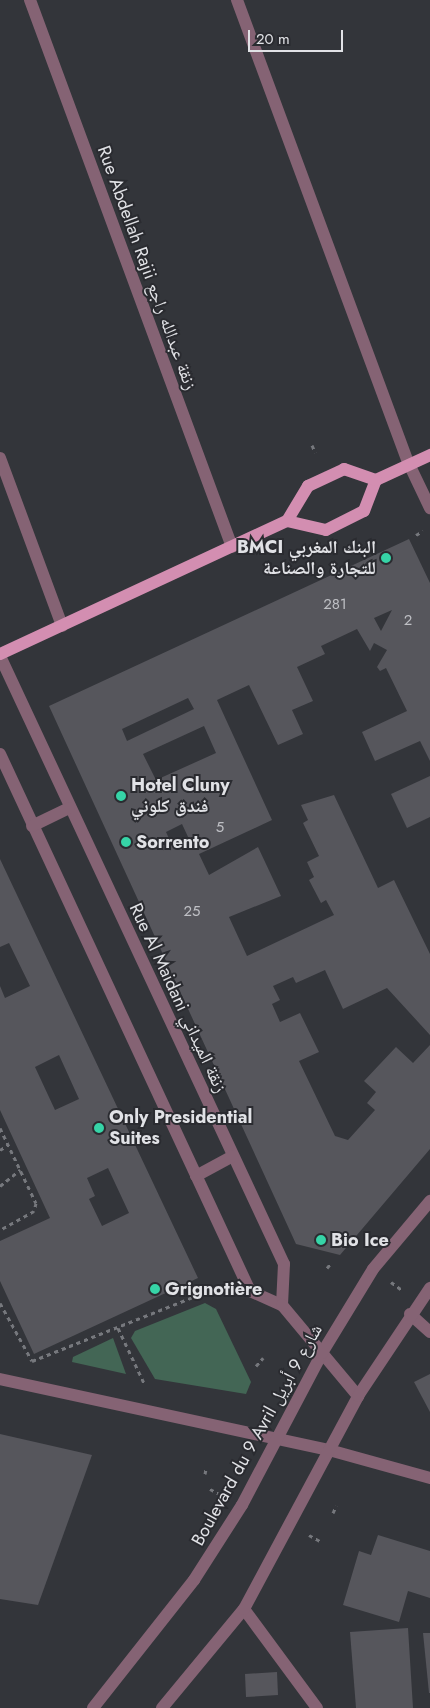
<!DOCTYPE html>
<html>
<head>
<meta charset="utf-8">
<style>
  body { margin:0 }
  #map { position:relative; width:430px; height:1708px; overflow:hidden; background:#33353a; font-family:Jost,"Noto Naskh Arabic",sans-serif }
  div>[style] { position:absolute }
  .green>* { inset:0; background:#436655 }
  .building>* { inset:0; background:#56565c }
  .path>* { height:3px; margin-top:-1.5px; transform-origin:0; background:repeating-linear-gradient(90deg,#76787d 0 4px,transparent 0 8px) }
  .service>* { height:12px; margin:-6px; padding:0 6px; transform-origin:6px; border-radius:6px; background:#856374 }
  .minor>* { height:12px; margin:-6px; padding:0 6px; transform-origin:6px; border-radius:6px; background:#856374 }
  .tertiary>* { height:12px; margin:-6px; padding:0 6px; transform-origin:6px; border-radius:6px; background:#856374 }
  .primary>* { height:12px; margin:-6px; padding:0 6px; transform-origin:6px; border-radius:6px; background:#d38eb1 }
  .dots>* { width:14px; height:14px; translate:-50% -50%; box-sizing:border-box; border:2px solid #2a2b30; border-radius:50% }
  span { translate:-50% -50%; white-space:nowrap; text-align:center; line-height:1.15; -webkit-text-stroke:4px #2a2b30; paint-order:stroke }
  .number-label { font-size:15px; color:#bebfc4 }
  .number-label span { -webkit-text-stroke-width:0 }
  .street-label { font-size:18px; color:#e1e2e6 }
  .poi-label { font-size:18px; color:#e1e2e6; font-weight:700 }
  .right { translate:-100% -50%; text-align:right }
  .left { translate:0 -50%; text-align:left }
  .scale { position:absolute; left:248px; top:30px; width:95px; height:22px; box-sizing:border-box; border:2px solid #e1e2e6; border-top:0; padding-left:6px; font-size:15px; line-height:18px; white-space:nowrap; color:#e1e2e6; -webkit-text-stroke:4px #2a2b30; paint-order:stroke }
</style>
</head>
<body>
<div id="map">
  <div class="green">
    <div style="clip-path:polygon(205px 1303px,216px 1309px,251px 1382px,246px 1394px,155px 1379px,131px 1338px,135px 1331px)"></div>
    <div style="clip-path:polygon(113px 1338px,126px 1374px,72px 1362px,73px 1357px)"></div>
  </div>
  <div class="building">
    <div style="clip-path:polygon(evenodd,409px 539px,430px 583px,430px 761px,420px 741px,375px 761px,362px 732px,407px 711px,386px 668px,380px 671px,377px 667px,387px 650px,374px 643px,370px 651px,357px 629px,321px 646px,325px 654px,297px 667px,313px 701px,292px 710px,303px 734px,278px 745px,249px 685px,217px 700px,272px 820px,199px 854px,209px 875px,258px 847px,281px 896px,229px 917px,247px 956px,334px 915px,326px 900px,321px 903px,309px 880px,314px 877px,307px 862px,319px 856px,303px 823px,308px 820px,301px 805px,334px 795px,378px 888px,394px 880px,430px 954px,430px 1035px,387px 988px,343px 1009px,325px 970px,296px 983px,293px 977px,273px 986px,280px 1000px,272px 1004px,280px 1022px,300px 1013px,319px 1052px,299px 1061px,335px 1136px,348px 1140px,375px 1110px,367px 1103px,376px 1092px,364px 1081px,396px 1047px,413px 1063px,430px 1045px,430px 1149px,340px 1255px,296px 1244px,49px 706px,409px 539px,392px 610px,381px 631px,374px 618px,392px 610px,409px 539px,188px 698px,194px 709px,127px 741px,122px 729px,188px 698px,409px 539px,204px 726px,216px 753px,156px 780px,143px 754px,204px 726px,409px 539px,182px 824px,189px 839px,173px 847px,166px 832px,182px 824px)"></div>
    <div style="clip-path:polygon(430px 776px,430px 817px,407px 828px,391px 794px)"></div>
    <div style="clip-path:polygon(evenodd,0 859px,198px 1278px,34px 1354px,0 1281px,0 1241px,50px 1218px,0 1110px,0 986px,5px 998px,30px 986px,9px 943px,0 947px,0 859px,59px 1055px,79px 1099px,55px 1110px,35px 1067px,59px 1055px,0 859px,108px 1168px,129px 1213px,102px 1226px,89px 1199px,95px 1196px,87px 1178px,108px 1168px)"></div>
    <div style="clip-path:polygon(430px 1374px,430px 1412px,414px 1382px)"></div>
    <div style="clip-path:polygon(0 1434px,92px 1455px,38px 1605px,0 1599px)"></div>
    <div style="clip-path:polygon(378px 1535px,430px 1551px,430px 1598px,408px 1591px,399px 1622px,343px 1605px,359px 1551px,371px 1555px)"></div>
    <div style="clip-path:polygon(408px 1628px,413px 1708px,356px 1708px,350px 1632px)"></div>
    <div style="clip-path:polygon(423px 1633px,430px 1633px,430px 1693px,429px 1693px)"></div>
    <div style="clip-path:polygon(277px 1672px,278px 1695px,246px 1697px,245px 1674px)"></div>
  </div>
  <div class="path">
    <div style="left:312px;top:445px;width:8px;rotate:67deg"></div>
    <div style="left:416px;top:535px;width:8px;rotate:-30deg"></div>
    <div style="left:357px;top:549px;width:6px;rotate:59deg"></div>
    <div style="left:0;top:1128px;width:83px;rotate:64.4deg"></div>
    <div style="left:36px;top:1203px;width:8px;rotate:104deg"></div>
    <div style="left:34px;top:1211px;width:39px;rotate:151deg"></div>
    <div style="left:0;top:1150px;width:9px;rotate:-32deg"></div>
    <div style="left:0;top:1186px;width:26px;rotate:-39deg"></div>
    <div style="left:327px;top:1268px;width:6px;rotate:-51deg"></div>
    <div style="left:391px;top:1282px;width:14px;rotate:36deg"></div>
    <div style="left:0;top:1303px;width:66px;rotate:61.1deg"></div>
    <div style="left:32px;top:1361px;width:200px;rotate:-21.7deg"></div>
    <div style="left:118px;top:1328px;width:61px;rotate:64.7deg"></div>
    <div style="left:256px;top:1366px;width:11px;rotate:-49deg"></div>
    <div style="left:205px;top:1474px;width:5px;rotate:-79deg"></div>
    <div style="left:210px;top:1489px;width:9px;rotate:27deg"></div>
    <div style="left:333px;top:1513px;width:8px;rotate:-67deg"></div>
    <div style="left:309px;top:1535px;width:13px;rotate:29deg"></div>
  </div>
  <div class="service">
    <div style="left:410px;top:1314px;width:27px;rotate:42deg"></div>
    <div style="left:244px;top:1609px;width:123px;rotate:53.6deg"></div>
  </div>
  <div class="minor">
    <div style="left:30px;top:0;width:583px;rotate:69.73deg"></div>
    <div style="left:237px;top:0;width:495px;rotate:69.7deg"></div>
    <div style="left:409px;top:464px;width:49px;rotate:64.5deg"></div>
    <div style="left:0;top:458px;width:179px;rotate:69.7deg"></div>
    <div style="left:0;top:656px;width:671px;rotate:64.96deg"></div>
    <div style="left:284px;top:1264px;width:41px;rotate:92.8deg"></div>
    <div style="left:0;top:754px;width:592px;rotate:65.04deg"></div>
    <div style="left:250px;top:1291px;width:35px;rotate:24deg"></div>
    <div style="left:282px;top:1305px;width:119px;rotate:50.1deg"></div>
    <div style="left:32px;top:826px;width:41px;rotate:-25.9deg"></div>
    <div style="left:196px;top:1176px;width:42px;rotate:-28.4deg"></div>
    <div style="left:0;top:1379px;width:337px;rotate:12.2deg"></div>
    <div style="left:329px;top:1450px;width:105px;rotate:15.5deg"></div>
  </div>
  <div class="tertiary">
    <div style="left:93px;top:1708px;width:163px;rotate:-51.7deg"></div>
    <div style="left:194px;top:1580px;width:89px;rotate:-57.4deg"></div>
    <div style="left:242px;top:1505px;width:172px;rotate:-62.2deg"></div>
    <div style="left:322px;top:1353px;width:98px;rotate:-58.7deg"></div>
    <div style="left:373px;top:1269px;width:89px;rotate:-50deg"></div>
    <div style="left:162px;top:1708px;width:129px;rotate:-50.4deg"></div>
    <div style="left:244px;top:1609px;width:242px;rotate:-61.8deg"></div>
    <div style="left:358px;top:1396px;width:130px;rotate:-56.3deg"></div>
  </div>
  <div class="primary">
    <div style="left:287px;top:521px;width:40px;rotate:13deg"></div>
    <div style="left:326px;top:530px;width:42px;rotate:-26.6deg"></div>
    <div style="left:364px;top:511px;width:33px;rotate:-69deg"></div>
    <div style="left:376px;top:480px;width:60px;rotate:-24.8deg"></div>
    <div style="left:0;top:654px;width:316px;rotate:-24.9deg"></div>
    <div style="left:287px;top:521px;width:41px;rotate:-59deg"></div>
    <div style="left:308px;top:486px;width:40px;rotate:-25deg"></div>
    <div style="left:344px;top:469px;width:34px;rotate:19deg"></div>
  </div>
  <div class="dots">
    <div style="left:386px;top:558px;background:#36d4a7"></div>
    <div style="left:121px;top:796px;background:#36d4a7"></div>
    <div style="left:126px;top:842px;background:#36d4a7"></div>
    <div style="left:99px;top:1128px;background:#36d4a7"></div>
    <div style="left:321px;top:1240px;background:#36d4a7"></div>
    <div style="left:155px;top:1289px;background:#36d4a7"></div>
  </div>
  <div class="number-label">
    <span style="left:335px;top:605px">281</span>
    <span style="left:408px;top:621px">2</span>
    <span style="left:220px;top:828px">5</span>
    <span style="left:192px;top:912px">25</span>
  </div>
  <div class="street-label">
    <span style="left:147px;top:268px;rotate:70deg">Rue Abdellah Rajii زنقة عبدالله راجع</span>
    <span style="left:178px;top:998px;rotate:65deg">Rue Al Maidani زنقة الميداني</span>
    <span style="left:257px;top:1435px;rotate:-61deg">Boulevard du 9 Avril شارع 9 أبريل</span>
  </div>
  <div class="poi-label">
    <span class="right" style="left:376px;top:558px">BMCI البنك المغربي<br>للتجارة والصناعة</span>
    <span class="left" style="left:131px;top:796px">Hotel Cluny<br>فندق كلوني</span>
    <span class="left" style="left:136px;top:842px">Sorrento</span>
    <span class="left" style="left:109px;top:1128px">Only Presidential<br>Suites</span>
    <span class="left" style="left:331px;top:1240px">Bio Ice</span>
    <span class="left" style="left:165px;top:1289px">Grignotière</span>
  </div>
  <div class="scale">20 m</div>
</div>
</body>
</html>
